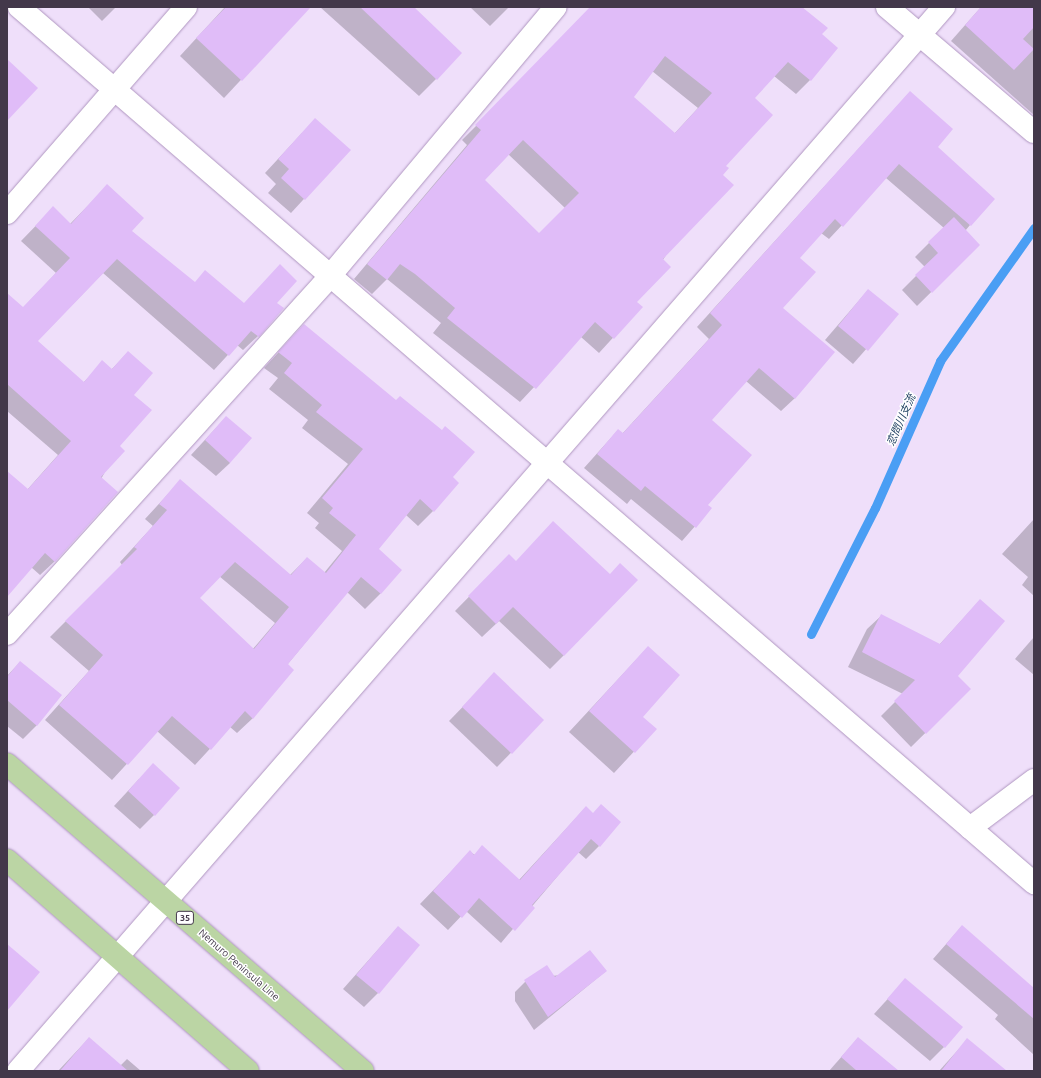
<!DOCTYPE html>
<html>
<head>
<meta charset="utf-8">
<style>
  body { margin:0 }
  #map { position:relative; width:1041px; height:1078px; overflow:hidden; background:#efdffa; font-family:Ubuntu,"Noto Sans JP",sans-serif }
  div>[style] { position:absolute }
  .shadow>* { inset:0; background:#0003 }
  .stream>* { height:9px; margin:-4.5px; padding:0 4.5px; transform-origin:4.5px; border-radius:4.5px; background:#4a9ef4 }
  .building>* { inset:0; background:#e0bcf8 }
  .roads { filter:drop-shadow(0 0 1px #af96c0) drop-shadow(0 0 1px #af96c0) }
  .minor>* { height:22px; margin:-11px; padding:0 11px; transform-origin:11px; border-radius:11px; background:#fff }
  .tertiary>* { height:22px; margin:-11px; padding:0 11px; transform-origin:11px; border-radius:11px; background:#fff }
  .primary>* { height:22px; margin:-11px; padding:0 11px; transform-origin:11px; border-radius:11px; background:#bbd5a4 }
  span { translate:-50% -50%; white-space:nowrap; text-align:center; line-height:1.15; -webkit-text-stroke:3px #fff; paint-order:stroke }
  .shield-label span { padding:1px 3px; background:#fff; border:1px solid; border-radius:3px; -webkit-text-stroke-width:0 }
  .shield-label { font-size:9px; color:#43384a; font-weight:700 }
  .street-label { font-size:10px; color:#43384a }
  .water-label { font-size:11px; color:#1a3b5d; font-style:italic }
  .frame { position:absolute; inset:0; border:8px solid #43384a; pointer-events:none }
</style>
</head>
<body>
<div id="map">
  <div class="shadow">
    <div style="clip-path:polygon(88px 7px,116px 7px,102px 21px)"></div>
    <div style="clip-path:polygon(225px 7px,309px 7px,224px 98px,180px 56px)"></div>
    <div style="clip-path:polygon(320px 7px,413px 7px,436px 79px,419px 96px)"></div>
    <div style="clip-path:polygon(470px 7px,509px 7px,490px 26px)"></div>
    <div style="clip-path:polygon(evenodd,595px 7px,802px 7px,821px 35px,810px 80px,796px 94px,774px 76px,753px 98px,725px 166px,635px 302px,641px 307px,599px 353px,581px 337px,520px 402px,433px 333px,441px 323px,387px 279px,372px 294px,354px 279px,467px 145px,462px 140px,595px 7px,652px 71px,698px 108px,674px 134px,632px 97px,652px 71px,595px 7px,508px 154px,565px 208px,539px 234px,484px 180px,508px 154px)"></div>
    <div style="clip-path:polygon(981px 7px,1034px 7px,1034px 115px,951px 41px)"></div>
    <div style="clip-path:polygon(910px 92px,970px 225px,965px 231px,979px 245px,917px 306px,902px 290px,925px 267px,915px 257px,944px 228px,886px 178px,829px 239px,821px 233px,798px 258px,782px 308px,795px 398px,781px 411px,746px 381px,711px 420px,707px 505px,711px 508px,682px 541px,631px 499px,627px 504px,584px 468px,618px 430px,622px 434px,709px 339px,697px 327px)"></div>
    <div style="clip-path:polygon(302px 133px,349px 150px,291px 213px,268px 193px,276px 184px,265px 173px)"></div>
    <div style="clip-path:polygon(107px 186px,131px 231px,194px 283px,243px 304px,276px 303px,258px 336px,243px 350px,237px 345px,214px 370px,103px 273px,37px 341px,83px 383px,103px 362px,111px 370px,128px 352px,133px 395px,119px 447px,55px 561px,40px 575px,31px 567px,7px 595px,7px 485px,27px 490px,58px 455px,7px 411px,7px 294px,23px 308px,56px 273px,21px 241px,53px 208px,70px 224px)"></div>
    <div style="clip-path:polygon(868px 290px,897px 314px,853px 364px,825px 340px)"></div>
    <div style="clip-path:polygon(evenodd,304px 325px,452px 477px,433px 511px,418px 526px,406px 515px,377px 550px,381px 593px,365px 609px,347px 592px,287px 665px,253px 718px,237px 733px,230px 727px,195px 765px,157px 731px,112px 780px,45px 720px,89px 671px,50px 637px,122px 565px,120px 562px,153px 526px,145px 519px,180px 481px,290px 575px,307px 558px,324px 573px,342px 551px,315px 528px,319px 523px,307px 513px,348px 464px,302px 428px,308px 420px,269px 389px,278px 378px,264px 368px,304px 325px,219px 576px,275px 623px,252px 650px,199px 598px,219px 576px)"></div>
    <div style="clip-path:polygon(226px 417px,230px 463px,216px 476px,191px 455px)"></div>
    <div style="clip-path:polygon(1034px 519px,1034px 596px,1022px 585px,1028px 577px,1002px 554px)"></div>
    <div style="clip-path:polygon(509px 556px,564px 655px,550px 669px,499px 621px,482px 637px,455px 611px)"></div>
    <div style="clip-path:polygon(980px 600px,956px 676px,970px 689px,911px 747px,881px 716px,903px 694px,848px 667px,867px 629px,881px 616px,939px 645px)"></div>
    <div style="clip-path:polygon(1034px 637px,1034px 675px,1015px 659px)"></div>
    <div style="clip-path:polygon(648px 647px,642px 717px,655px 729px,614px 773px,569px 732px)"></div>
    <div style="clip-path:polygon(20px 662px,37px 725px,23px 739px,7px 726px,7px 676px)"></div>
    <div style="clip-path:polygon(481px 688px,543px 720px,497px 767px,449px 721px)"></div>
    <div style="clip-path:polygon(139px 779px,154px 815px,140px 829px,114px 806px)"></div>
    <div style="clip-path:polygon(586px 807px,599px 846px,586px 859px,578px 852px,501px 943px,466px 911px,448px 930px,420px 904px,470px 852px,519px 880px)"></div>
    <div style="clip-path:polygon(962px 926px,1034px 990px,1034px 1055px,995px 1019px,998px 1015px,933px 959px)"></div>
    <div style="clip-path:polygon(398px 927px,378px 993px,364px 1007px,343px 989px)"></div>
    <div style="clip-path:polygon(606px 971px,534px 1030px,515px 1001px,515px 992px,529px 978px)"></div>
    <div style="clip-path:polygon(905px 980px,944px 1047px,930px 1061px,874px 1014px)"></div>
    <div style="clip-path:polygon(89px 1038px,120px 1066px,127px 1059px,141px 1071px,58px 1071px)"></div>
    <div style="clip-path:polygon(858px 1038px,898px 1071px,829px 1071px)"></div>
    <div style="clip-path:polygon(967px 1040px,1006px 1071px,939px 1071px)"></div>
  </div>
  <div class="stream">
    <div style="left:811px;top:634px;width:141px;rotate:-63.1deg"></div>
    <div style="left:875px;top:508px;width:161px;rotate:-66.1deg"></div>
    <div style="left:940px;top:361px;width:163px;rotate:-54.7deg"></div>
  </div>
  <div class="building">
    <div style="clip-path:polygon(226px 7px,311px 7px,242px 81px,196px 38px)"></div>
    <div style="clip-path:polygon(360px 7px,414px 7px,462px 53px,437px 80px)"></div>
    <div style="clip-path:polygon(evenodd,590px 7px,802px 7px,828px 28px,822px 34px,838px 48px,811px 81px,788px 62px,755px 98px,773px 115px,726px 166px,729px 168px,723px 175px,734px 185px,663px 259px,671px 267px,637px 302px,643px 307px,614px 339px,595px 322px,536px 389px,447px 318px,455px 308px,415px 274px,400px 264px,387px 280px,367px 264px,481px 130px,475px 125px,590px 7px,665px 56px,712px 93px,675px 133px,634px 97px,665px 56px,590px 7px,523px 140px,579px 193px,539px 233px,485px 180px,523px 140px)"></div>
    <div style="clip-path:polygon(981px 7px,1034px 7px,1034px 27px,1023px 39px,1034px 49px,1014px 70px,965px 25px)"></div>
    <div style="clip-path:polygon(7px 59px,38px 88px,7px 121px)"></div>
    <div style="clip-path:polygon(910px 91px,953px 129px,938px 147px,995px 199px,971px 226px,899px 164px,843px 227px,835px 219px,800px 258px,816px 272px,783px 308px,835px 352px,795px 399px,759px 368px,712px 420px,752px 455px,708px 505px,712px 508px,696px 528px,645px 486px,641px 491px,597px 454px,618px 429px,623px 433px,722px 325px,710px 313px)"></div>
    <div style="clip-path:polygon(315px 118px,351px 150px,305px 200px,281px 178px,289px 169px,278px 159px)"></div>
    <div style="clip-path:polygon(107px 184px,144px 218px,132px 231px,195px 282px,205px 270px,244px 303px,280px 264px,297px 281px,277px 303px,284px 308px,259px 337px,251px 331px,229px 356px,117px 259px,38px 341px,84px 382px,102px 360px,112px 369px,128px 351px,153px 373px,134px 395px,152px 410px,120px 446px,125px 451px,101px 477px,118px 492px,55px 562px,45px 553px,7px 597px,7px 471px,28px 489px,71px 441px,7px 384px,7px 293px,23px 307px,70px 258px,35px 226px,53px 206px,71px 224px)"></div>
    <div style="clip-path:polygon(954px 217px,980px 245px,932px 293px,915px 275px,938px 253px,928px 242px)"></div>
    <div style="clip-path:polygon(868px 289px,899px 314px,868px 351px,838px 326px)"></div>
    <div style="clip-path:polygon(evenodd,304px 324px,396px 400px,400px 396px,442px 430px,445px 426px,475px 452px,453px 477px,459px 483px,434px 512px,420px 499px,379px 549px,402px 570px,381px 594px,361px 577px,288px 664px,294px 670px,253px 719px,245px 711px,211px 750px,172px 716px,128px 765px,59px 705px,103px 655px,65px 621px,137px 549px,134px 547px,167px 510px,159px 504px,180px 479px,291px 575px,307px 557px,326px 573px,356px 535px,329px 513px,333px 508px,322px 498px,363px 449px,316px 412px,322px 405px,284px 373px,292px 363px,278px 352px,304px 324px,235px 562px,289px 607px,254px 649px,200px 598px,235px 562px)"></div>
    <div style="clip-path:polygon(226px 416px,252px 438px,230px 463px,205px 440px)"></div>
    <div style="clip-path:polygon(553px 521px,610px 574px,620px 563px,638px 580px,564px 656px,513px 607px,496px 624px,468px 596px,509px 554px,516px 561px)"></div>
    <div style="clip-path:polygon(980px 599px,1005px 621px,958px 676px,971px 689px,926px 734px,894px 701px,915px 680px,862px 652px,881px 614px,940px 644px)"></div>
    <div style="clip-path:polygon(648px 646px,680px 675px,643px 717px,657px 729px,635px 753px,589px 711px)"></div>
    <div style="clip-path:polygon(20px 661px,62px 695px,37px 726px,7px 700px,7px 677px)"></div>
    <div style="clip-path:polygon(494px 672px,544px 720px,512px 754px,462px 707px)"></div>
    <div style="clip-path:polygon(153px 763px,180px 788px,155px 816px,128px 791px)"></div>
    <div style="clip-path:polygon(601px 804px,621px 822px,600px 847px,591px 839px,532px 905px,535px 908px,515px 931px,479px 898px,462px 918px,433px 891px,470px 850px,474px 855px,482px 845px,520px 880px,586px 806px,593px 813px)"></div>
    <div style="clip-path:polygon(962px 925px,1034px 988px,1034px 1019px,946px 944px)"></div>
    <div style="clip-path:polygon(398px 926px,420px 945px,379px 994px,356px 975px)"></div>
    <div style="clip-path:polygon(7px 944px,40px 972px,7px 1011px)"></div>
    <div style="clip-path:polygon(590px 950px,607px 971px,548px 1017px,524px 980px,547px 965px,555px 977px)"></div>
    <div style="clip-path:polygon(905px 978px,963px 1027px,945px 1048px,887px 999px)"></div>
    <div style="clip-path:polygon(89px 1037px,128px 1071px,60px 1071px)"></div>
    <div style="clip-path:polygon(858px 1037px,899px 1071px,857px 1071px,841px 1057px)"></div>
    <div style="clip-path:polygon(967px 1038px,1007px 1071px,941px 1071px)"></div>
  </div>
  <div class="roads">
    <div class="minor">
      <div style="left:19px;top:7px;width:1341px;rotate:40.8deg"></div>
      <div style="left:7px;top:213px;width:273px;rotate:-49deg"></div>
      <div style="left:7px;top:634px;width:482px;rotate:-47.9deg"></div>
      <div style="left:330px;top:276px;width:351px;rotate:-50deg"></div>
      <div style="left:970px;top:828px;width:80px;rotate:-36.9deg"></div>
      <div style="left:18px;top:1071px;width:1411px;rotate:-48.97deg"></div>
    </div>
    <div class="tertiary">
      <div style="left:887px;top:7px;width:193px;rotate:40.4deg"></div>
    </div>
    <div class="primary">
      <div style="left:7px;top:764px;width:470px;rotate:40.8deg"></div>
      <div style="left:7px;top:860px;width:320px;rotate:41.2deg"></div>
    </div>
  </div>
  <div class="shield-label">
    <span style="left:185px;top:918px">35</span>
  </div>
  <div class="street-label">
    <span style="left:239px;top:965px;rotate:41deg">Nemuro Peninsula Line</span>
  </div>
  <div class="water-label">
    <span style="left:901px;top:420px;rotate:-66deg">恋問川支流</span>
  </div>
  <div class="frame"></div>
</div>
</body>
</html>
